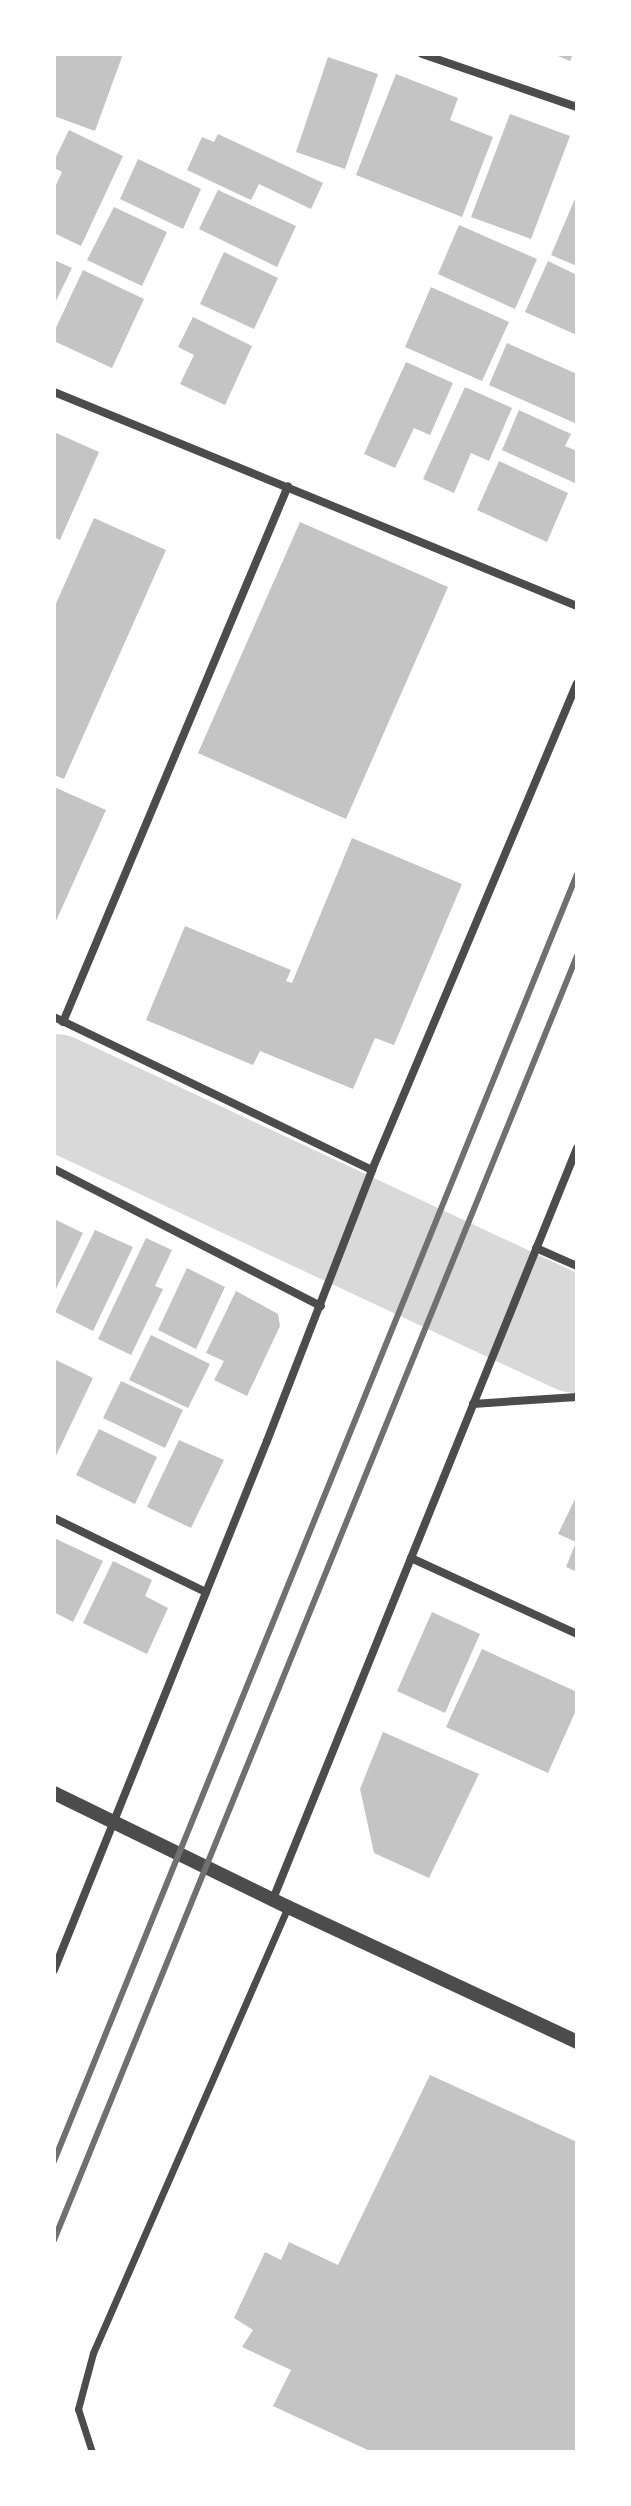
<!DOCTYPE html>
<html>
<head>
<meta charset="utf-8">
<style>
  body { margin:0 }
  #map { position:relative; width:631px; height:2506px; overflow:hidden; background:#fff; font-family:Inter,sans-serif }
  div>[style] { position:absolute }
  .river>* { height:114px; margin:-57px; padding:0 57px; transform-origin:57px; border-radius:57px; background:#d9d9d9 }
  .building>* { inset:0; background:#c4c4c4 }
  .pedestrian>* { height:7px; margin:-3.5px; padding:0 3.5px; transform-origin:3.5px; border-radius:3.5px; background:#4c4c4c }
  .minor>* { height:8px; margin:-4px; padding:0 4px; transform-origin:4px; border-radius:4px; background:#4c4c4c }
  .tertiary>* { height:14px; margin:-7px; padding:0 7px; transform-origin:7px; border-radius:7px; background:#4c4c4c }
  .rail>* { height:6px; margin:-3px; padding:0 3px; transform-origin:3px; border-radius:3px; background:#707070 }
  span { translate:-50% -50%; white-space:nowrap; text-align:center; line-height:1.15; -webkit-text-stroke:8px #fff; paint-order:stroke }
  .frame { position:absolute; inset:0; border:56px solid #fff; pointer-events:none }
</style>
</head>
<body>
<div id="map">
  <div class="river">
    <div style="left:54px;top:1091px;width:578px;rotate:25.1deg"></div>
  </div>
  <div class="building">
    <div style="clip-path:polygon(54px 54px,123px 54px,95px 131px,54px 116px)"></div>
    <div style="clip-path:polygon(553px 54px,573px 54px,570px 61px)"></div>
    <div style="clip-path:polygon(328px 57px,378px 74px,345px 169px,296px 152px)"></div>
    <div style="clip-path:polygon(396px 74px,458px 98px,450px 120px,493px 137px,462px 217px,356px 175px)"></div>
    <div style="clip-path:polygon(510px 114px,570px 136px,531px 239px,471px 217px)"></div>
    <div style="clip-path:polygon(69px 130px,123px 156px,81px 246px,54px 233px,54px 189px,62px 172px,54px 168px,54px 161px)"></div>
    <div style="clip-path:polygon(218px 134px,323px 183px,311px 209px,259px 184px,251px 200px,187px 170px,202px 137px,214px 142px)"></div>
    <div style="clip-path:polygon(138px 159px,201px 189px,183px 229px,120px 199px)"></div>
    <div style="clip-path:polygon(218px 190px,296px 226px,277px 267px,199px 229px)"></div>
    <div style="clip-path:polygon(577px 194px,577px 266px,551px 255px)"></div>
    <div style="clip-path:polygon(114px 207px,167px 232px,142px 286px,87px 260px)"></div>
    <div style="clip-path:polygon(459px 225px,537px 259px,515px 309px,438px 274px)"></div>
    <div style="clip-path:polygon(224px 252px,278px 278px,254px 329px,200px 304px)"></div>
    <div style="clip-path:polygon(54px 260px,72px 268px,54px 305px)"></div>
    <div style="clip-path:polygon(548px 261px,577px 275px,577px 335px,525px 312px)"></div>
    <div style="clip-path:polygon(83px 270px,144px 299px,112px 368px,54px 341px,54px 332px)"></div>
    <div style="clip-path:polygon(431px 287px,509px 322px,482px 381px,405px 347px)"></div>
    <div style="clip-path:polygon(193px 317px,252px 346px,225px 405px,180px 384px,194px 355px,178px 347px)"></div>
    <div style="clip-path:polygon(507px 343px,577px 374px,577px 424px,489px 385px)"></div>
    <div style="clip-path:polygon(406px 362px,453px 383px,430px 435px,414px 428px,395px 468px,364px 454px)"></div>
    <div style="clip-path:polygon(465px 387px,512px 408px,489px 461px,471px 453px,454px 493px,423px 479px)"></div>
    <div style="clip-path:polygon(519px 410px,571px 434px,565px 446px,577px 451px,577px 484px,502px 450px)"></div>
    <div style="clip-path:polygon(54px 432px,99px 452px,60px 540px,54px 537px)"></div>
    <div style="clip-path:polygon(499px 461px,568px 493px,547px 542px,477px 510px)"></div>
    <div style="clip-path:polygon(94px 518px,166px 550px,64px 779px,54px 775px,54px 608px)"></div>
    <div style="clip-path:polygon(300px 522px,448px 587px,346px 819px,198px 753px)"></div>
    <div style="clip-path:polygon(54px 787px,106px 810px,56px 921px,54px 920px)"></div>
    <div style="clip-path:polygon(352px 838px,462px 884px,394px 1045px,375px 1038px,353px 1089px,260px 1051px,253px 1065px,146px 1020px,185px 926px,291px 970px,286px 981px,292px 983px)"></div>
    <div style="clip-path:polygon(54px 1219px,83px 1233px,54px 1293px)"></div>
    <div style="clip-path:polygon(95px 1230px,133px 1247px,93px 1331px,55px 1312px)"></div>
    <div style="clip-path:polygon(146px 1238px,172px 1250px,155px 1286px,163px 1289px,131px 1355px,98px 1339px)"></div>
    <div style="clip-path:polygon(187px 1268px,225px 1287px,196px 1349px,158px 1330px)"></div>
    <div style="clip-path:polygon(236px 1291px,278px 1314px,280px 1326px,247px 1396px,214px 1380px,224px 1361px,206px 1353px)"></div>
    <div style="clip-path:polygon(151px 1335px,210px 1364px,188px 1408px,129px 1380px)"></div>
    <div style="clip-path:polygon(54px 1359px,93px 1378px,54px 1460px)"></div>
    <div style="clip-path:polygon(121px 1381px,183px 1410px,165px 1448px,103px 1418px)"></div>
    <div style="clip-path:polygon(99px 1429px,157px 1457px,135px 1504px,76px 1475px)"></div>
    <div style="clip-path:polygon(179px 1440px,224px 1460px,191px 1528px,147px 1507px)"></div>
    <div style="clip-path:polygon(577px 1495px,577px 1572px,566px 1567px,576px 1542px,558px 1534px)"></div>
    <div style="clip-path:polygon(54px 1538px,103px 1561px,73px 1622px,54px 1612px)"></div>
    <div style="clip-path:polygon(113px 1561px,152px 1580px,145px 1596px,168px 1608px,147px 1654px,83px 1623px)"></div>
    <div style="clip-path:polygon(432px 1612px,480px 1634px,445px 1713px,397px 1691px)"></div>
    <div style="clip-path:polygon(482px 1649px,577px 1692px,577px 1708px,548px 1773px,446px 1727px)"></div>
    <div style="clip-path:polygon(383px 1732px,479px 1774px,429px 1878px,374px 1853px,360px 1789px)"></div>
    <div style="clip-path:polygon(430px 2075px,577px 2142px,577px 2452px,372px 2452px,273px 2406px,291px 2370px,242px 2347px,253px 2330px,234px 2318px,265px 2252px,281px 2260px,289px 2242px,338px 2265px)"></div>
  </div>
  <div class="pedestrian">
    <div style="left:92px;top:2452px;width:45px;rotate:-108deg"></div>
    <div style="left:78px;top:2409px;width:58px;rotate:-75deg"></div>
    <div style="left:93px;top:2353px;width:487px;rotate:-66.4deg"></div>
  </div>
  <div class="minor">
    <div style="left:422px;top:54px;width:164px;rotate:18.9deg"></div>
    <div style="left:54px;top:392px;width:565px;rotate:22.25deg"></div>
    <div style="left:54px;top:1017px;width:353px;rotate:25.7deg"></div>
    <div style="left:63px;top:1022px;width:581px;rotate:-67.23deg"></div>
    <div style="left:54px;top:1169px;width:300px;rotate:27.2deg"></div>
    <div style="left:536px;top:1248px;width:45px;rotate:23.7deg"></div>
    <div style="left:473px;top:1404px;width:104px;rotate:-3.9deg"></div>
    <div style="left:54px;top:1518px;width:169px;rotate:26deg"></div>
    <div style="left:411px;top:1558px;width:183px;rotate:24.6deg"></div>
    <div style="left:273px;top:1899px;width:810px;rotate:-67.96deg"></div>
    <div style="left:54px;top:1970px;width:570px;rotate:-68.07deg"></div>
    <div style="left:267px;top:1441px;width:291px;rotate:-68.8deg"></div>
    <div style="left:372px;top:1170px;width:528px;rotate:-67.17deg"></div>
  </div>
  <div class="tertiary">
    <div style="left:54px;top:1793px;width:260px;rotate:26deg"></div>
    <div style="left:288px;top:1907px;width:319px;rotate:25deg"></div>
  </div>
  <div class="rail">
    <div style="left:54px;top:2161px;width:1389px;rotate:-67.88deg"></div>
    <div style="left:54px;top:2240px;width:1386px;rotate:-67.84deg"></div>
  </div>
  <div class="frame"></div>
</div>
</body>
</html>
